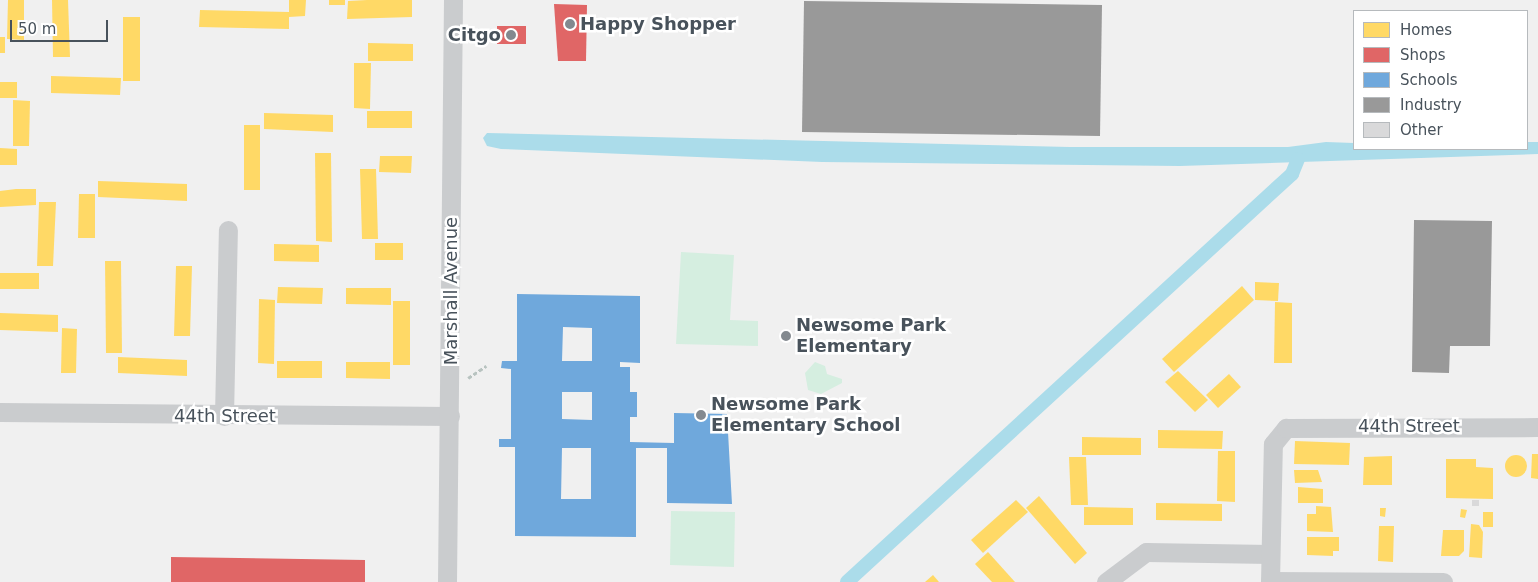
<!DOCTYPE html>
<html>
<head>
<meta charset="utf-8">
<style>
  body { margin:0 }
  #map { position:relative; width:1538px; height:582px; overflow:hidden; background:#f0f0f0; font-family:"DejaVu Sans",sans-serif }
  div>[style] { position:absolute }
  .green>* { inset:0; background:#d5eee0 }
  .water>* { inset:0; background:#abdcea }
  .homes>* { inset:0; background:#ffd966 }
  .round { border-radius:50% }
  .shops>* { inset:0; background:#e06666 }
  .schools>* { inset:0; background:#6fa8dc }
  .industry>* { inset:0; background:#999 }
  .canal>* { height:14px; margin:-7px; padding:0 7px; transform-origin:7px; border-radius:7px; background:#abdcea }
  .building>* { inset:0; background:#d9d9da }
  .path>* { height:2.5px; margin-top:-1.25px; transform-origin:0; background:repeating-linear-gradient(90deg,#b8c3c0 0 4px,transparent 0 6.5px) }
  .minor>* { height:19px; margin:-9.5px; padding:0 9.5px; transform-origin:9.5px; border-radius:9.5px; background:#caccce }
  .dots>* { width:14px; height:14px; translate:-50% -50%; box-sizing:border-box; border:2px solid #fff; border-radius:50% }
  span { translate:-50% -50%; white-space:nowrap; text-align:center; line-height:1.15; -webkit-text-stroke:5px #fff; paint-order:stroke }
  .poi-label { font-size:18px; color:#48525b; font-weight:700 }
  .left { translate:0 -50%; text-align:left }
  .right { translate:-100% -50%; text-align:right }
  .street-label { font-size:18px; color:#48525b }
  .legend { position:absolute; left:1353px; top:10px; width:175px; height:140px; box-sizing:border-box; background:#fff; border:1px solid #b6babd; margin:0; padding:6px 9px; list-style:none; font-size:15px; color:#48525b }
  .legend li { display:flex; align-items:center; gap:10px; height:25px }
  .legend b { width:25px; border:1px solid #b6babd }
  .scale { position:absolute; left:10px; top:20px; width:98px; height:22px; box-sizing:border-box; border:2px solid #48525b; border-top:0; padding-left:6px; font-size:15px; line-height:18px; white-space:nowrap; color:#48525b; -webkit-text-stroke:4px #fff; paint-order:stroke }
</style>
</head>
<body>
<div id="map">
  <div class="green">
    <div style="clip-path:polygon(681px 252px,734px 255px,730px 320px,758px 321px,758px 346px,676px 344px)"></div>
    <div style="clip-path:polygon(815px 362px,825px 366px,827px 374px,842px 379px,842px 383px,821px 394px,808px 390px,805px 373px)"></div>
    <div style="clip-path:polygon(671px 511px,735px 512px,734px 567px,670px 565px)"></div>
  </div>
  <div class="water">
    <div style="clip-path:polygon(487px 133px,1070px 147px,1288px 147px,1326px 142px,1354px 143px,1354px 149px,1527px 149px,1527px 142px,1538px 142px,1538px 154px,1180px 166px,822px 162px,501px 149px,487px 146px,483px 138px)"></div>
  </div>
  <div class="homes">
    <div style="clip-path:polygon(8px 0,24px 0,24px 40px,7px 39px)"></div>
    <div style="clip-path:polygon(52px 0,68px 0,70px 57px,53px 57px)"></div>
    <div style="clip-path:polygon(289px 0,306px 0,305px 16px,289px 17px,289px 29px,199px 27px,200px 10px,289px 12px)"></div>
    <div style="clip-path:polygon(329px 0,345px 0,345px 5px,329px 5px)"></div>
    <div style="clip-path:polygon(367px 0,412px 0,412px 17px,347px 19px,348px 1px)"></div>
    <div style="clip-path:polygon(123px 17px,140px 17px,140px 81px,123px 81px)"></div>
    <div style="clip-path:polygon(0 37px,5px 37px,5px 53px,0 53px)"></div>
    <div style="clip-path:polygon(368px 43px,413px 44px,413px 61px,368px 61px)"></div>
    <div style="clip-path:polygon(354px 63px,371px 63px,370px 109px,354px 108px)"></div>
    <div style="clip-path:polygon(51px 76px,121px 78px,120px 95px,51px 93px)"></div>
    <div style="clip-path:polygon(0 82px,17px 82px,17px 98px,0 98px)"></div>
    <div style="clip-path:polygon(13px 100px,30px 101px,29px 146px,13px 146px)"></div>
    <div style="clip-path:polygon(367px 111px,412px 111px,412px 128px,367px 128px)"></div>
    <div style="clip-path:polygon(264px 113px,333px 115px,333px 132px,264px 129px)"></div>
    <div style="clip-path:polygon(244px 125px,260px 125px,260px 190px,244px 190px)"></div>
    <div style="clip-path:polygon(0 148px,17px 149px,17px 165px,0 165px)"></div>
    <div style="clip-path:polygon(315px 153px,331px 153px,332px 242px,316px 241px)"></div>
    <div style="clip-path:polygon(380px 156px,412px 156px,411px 173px,379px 172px)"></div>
    <div style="clip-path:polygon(360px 169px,376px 169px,378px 239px,362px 239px)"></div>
    <div style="clip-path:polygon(98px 181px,187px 184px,187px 201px,98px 197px)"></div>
    <div style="clip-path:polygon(16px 189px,36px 189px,36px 205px,0 207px,0 191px)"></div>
    <div style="clip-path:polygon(79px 194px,95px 194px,95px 238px,78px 238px)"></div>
    <div style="clip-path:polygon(39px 202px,56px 202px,53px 266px,37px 266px)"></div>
    <div style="clip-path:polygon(375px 243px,403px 243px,403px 260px,375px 260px)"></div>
    <div style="clip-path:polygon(274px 244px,319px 245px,319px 262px,274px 261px)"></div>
    <div style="clip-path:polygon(105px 261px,121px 261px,122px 353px,106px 353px)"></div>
    <div style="clip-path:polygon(176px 266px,192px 266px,190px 336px,174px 336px)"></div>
    <div style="clip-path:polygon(0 273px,39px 273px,39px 289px,0 289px)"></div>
    <div style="clip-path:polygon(1255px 282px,1279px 283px,1278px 301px,1255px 300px)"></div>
    <div style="clip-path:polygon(1242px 286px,1254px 300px,1174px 372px,1162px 359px)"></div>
    <div style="clip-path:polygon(278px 287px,323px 288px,322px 304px,277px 303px)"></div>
    <div style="clip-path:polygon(346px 288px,391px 288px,391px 305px,346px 304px)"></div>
    <div style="clip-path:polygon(259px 299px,275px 300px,274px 364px,258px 363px)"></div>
    <div style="clip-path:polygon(393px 301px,410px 301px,410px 365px,393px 365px)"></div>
    <div style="clip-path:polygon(1275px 302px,1292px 303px,1292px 363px,1274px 363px)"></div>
    <div style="clip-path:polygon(0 313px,58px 315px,58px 332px,0 330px)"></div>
    <div style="clip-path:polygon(62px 328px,77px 329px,76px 373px,61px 373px)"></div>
    <div style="clip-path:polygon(118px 357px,187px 360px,187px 376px,118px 373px)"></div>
    <div style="clip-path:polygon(277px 361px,322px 361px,322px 378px,277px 378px)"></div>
    <div style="clip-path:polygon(346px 362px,390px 362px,390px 379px,346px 378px)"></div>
    <div style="clip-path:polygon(1178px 371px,1208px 400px,1195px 412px,1165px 382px)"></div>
    <div style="clip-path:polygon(1229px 374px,1241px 387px,1218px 408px,1206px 395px)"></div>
    <div style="clip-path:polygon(1158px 430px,1223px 431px,1222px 449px,1158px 448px)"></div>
    <div style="clip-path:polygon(1082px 437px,1141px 438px,1141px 455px,1082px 455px)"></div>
    <div style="clip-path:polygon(1295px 441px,1350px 443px,1349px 465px,1294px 464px)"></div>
    <div style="clip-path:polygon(1218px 451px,1235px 451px,1235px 502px,1217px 501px)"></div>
    <div style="clip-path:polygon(1532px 454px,1538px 454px,1538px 479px,1531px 478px)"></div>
    <div class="round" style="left:1505px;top:455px;width:22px;height:22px"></div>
    <div style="clip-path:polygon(1392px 456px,1392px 485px,1363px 485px,1364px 457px)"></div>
    <div style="clip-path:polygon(1069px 457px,1086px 457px,1088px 505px,1071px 505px)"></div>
    <div style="clip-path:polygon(1446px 459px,1476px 459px,1476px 467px,1493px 468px,1493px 499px,1446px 498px)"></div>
    <div style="clip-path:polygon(1294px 470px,1318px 470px,1322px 482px,1295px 483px)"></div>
    <div style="clip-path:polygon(1298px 487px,1323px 489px,1323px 503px,1298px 503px)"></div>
    <div style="clip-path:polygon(1039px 496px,1087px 553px,1075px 564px,1026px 508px)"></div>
    <div style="clip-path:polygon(1016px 500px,1028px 512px,983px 553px,971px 540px)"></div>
    <div style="clip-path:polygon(1156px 503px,1222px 504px,1222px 521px,1156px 520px)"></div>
    <div style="clip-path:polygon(1316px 506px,1331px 507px,1333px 532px,1307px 531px,1307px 514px,1316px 514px)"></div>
    <div style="clip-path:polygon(1084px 507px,1133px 508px,1133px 525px,1084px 525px)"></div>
    <div style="clip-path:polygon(1380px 508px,1386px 508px,1385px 517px,1380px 516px)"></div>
    <div style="clip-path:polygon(1461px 509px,1467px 510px,1465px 518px,1460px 517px)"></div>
    <div style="clip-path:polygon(1483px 512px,1493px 512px,1493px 527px,1483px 527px)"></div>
    <div style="clip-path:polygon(1471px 524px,1479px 525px,1483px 532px,1482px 558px,1469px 557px)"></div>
    <div style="clip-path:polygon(1379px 526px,1394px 526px,1393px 562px,1378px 561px)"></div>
    <div style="clip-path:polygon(1443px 530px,1464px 530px,1464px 551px,1459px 556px,1441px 556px)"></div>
    <div style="clip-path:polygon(1307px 537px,1339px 537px,1339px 551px,1333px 551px,1333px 556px,1307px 555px)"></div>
    <div style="clip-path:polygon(988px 552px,1015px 582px,992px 582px,975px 564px)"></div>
    <div style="clip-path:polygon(933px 575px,939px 582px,925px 582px)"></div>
  </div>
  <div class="shops">
    <div style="clip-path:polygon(554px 4px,587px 5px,586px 61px,558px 61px)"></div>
    <div style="clip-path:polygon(497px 26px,526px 26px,526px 44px,497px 44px)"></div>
    <div style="clip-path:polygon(171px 557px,365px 560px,365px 582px,171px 582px)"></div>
  </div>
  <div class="schools">
    <div style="clip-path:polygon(evenodd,517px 294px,640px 296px,640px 363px,620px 362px,620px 367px,630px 367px,630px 392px,637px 392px,637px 417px,630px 417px,630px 442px,674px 443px,674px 413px,727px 414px,732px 504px,667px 503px,667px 448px,636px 448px,636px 537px,515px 536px,515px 447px,499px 447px,499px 439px,511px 439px,511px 369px,501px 368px,502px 361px,517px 361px,517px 294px,563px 327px,592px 328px,592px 361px,562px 361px,563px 327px,517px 294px,562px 392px,592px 392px,592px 420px,562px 419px,562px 392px,517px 294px,562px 448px,591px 448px,591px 499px,561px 499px,562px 448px)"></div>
  </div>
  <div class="industry">
    <div style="clip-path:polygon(804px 1px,1102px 5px,1100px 136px,802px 132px)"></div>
    <div style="clip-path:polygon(1414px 220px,1492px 221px,1490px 346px,1450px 346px,1449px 373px,1412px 372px)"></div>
  </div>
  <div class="canal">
    <div style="left:847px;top:582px;width:604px;rotate:-42.52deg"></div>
    <div style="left:1292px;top:174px;width:16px;rotate:-68deg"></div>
  </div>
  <div class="building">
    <div style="clip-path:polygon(1472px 500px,1479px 500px,1479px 506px,1472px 506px)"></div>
  </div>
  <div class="path">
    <div style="left:468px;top:378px;width:22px;rotate:-34deg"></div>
  </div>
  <div class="minor">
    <div style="left:0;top:412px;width:450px;rotate:0.5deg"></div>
    <div style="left:224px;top:416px;width:186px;rotate:-88.8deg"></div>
    <div style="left:1270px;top:581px;width:173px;rotate:0.3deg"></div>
    <div style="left:447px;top:582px;width:582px;rotate:-89.41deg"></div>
    <div style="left:1106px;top:582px;width:50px;rotate:-36.9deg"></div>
    <div style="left:1146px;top:552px;width:124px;rotate:0.9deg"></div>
    <div style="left:1270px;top:582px;width:138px;rotate:-88.8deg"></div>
    <div style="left:1273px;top:444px;width:21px;rotate:-51deg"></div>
    <div style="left:1286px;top:428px;width:252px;rotate:-0.2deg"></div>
  </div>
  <div class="dots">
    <div style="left:570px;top:24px;background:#83898f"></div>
    <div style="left:511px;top:35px;background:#83898f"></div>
    <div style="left:786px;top:336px;background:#83898f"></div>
    <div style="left:701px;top:415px;background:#83898f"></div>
  </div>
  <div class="poi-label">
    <span class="left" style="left:580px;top:24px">Happy Shopper</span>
    <span class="right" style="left:501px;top:35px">Citgo</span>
    <span class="left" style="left:796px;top:336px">Newsome Park<br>Elementary</span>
    <span class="left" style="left:711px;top:415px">Newsome Park<br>Elementary School</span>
  </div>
  <div class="street-label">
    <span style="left:451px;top:291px;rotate:-90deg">Marshall Avenue</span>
    <span style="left:225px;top:416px">44th Street</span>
    <span style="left:1409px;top:426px">44th Street</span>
  </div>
  <ul class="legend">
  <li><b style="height:14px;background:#ffd966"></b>Homes</li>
  <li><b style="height:14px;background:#e06666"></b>Shops</li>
  <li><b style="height:14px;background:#6fa8dc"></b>Schools</li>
  <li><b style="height:14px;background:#999"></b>Industry</li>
  <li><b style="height:14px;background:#d9d9da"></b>Other</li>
  </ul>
  <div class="scale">50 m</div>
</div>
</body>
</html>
